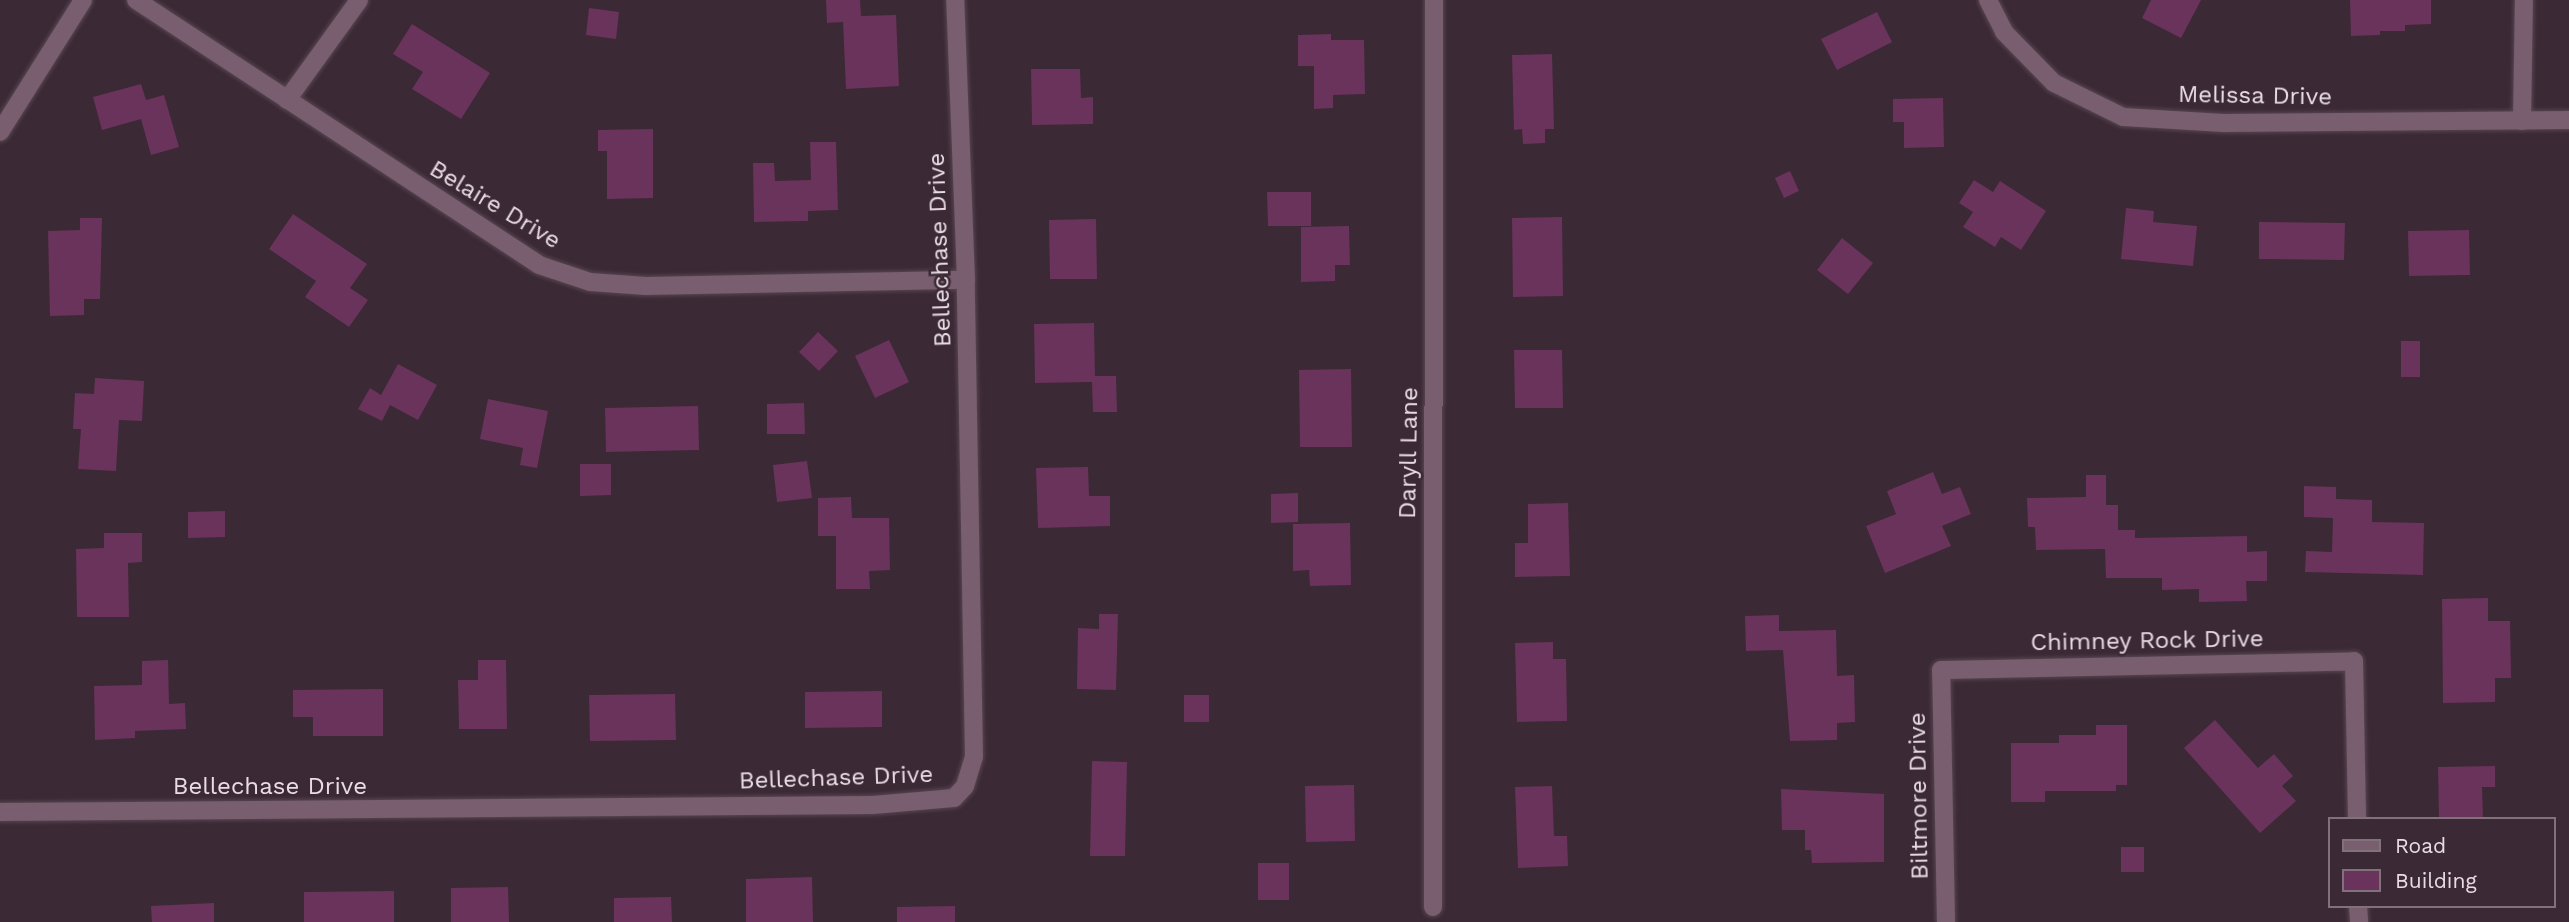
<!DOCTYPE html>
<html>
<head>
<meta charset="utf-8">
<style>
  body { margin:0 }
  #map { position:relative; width:2569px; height:922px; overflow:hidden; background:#3b2935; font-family:"Work Sans",sans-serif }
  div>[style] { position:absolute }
  .building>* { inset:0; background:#6a335b }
  .roads { filter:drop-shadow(0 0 2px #574651) drop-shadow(0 0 2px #574651) }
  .minor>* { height:18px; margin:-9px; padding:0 9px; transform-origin:9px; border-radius:9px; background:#785e6f }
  span { translate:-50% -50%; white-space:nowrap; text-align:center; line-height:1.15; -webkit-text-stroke:5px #3b2935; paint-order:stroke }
  .street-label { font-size:24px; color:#e9dde5 }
  .legend { position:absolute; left:2328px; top:817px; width:228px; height:91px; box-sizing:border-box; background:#3b2935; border:2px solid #81717b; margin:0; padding:9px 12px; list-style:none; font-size:21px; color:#e9dde5 }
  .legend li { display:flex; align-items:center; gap:14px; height:35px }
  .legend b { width:35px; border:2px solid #81717b }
</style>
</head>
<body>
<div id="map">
  <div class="building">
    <div style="clip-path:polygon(826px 0,860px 0,861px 16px,896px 15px,899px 86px,846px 89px,843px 22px,827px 23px)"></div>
    <div style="clip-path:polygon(2151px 0,2201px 0,2181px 38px,2142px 18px)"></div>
    <div style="clip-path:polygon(2350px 0,2431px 0,2431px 24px,2405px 25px,2405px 31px,2380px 31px,2380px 35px,2351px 36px)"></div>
    <div style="clip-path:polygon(589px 8px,619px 12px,616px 39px,586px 35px)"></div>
    <div style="clip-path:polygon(1877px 12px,1892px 42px,1837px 70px,1821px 39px)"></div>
    <div style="clip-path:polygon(412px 24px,490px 73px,461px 119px,412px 89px,423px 72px,393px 54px)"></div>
    <div style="clip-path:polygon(1331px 34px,1331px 40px,1364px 40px,1365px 94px,1333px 95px,1333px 108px,1314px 109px,1314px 66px,1298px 66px,1298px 35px)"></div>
    <div style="clip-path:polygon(1552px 54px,1554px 129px,1545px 129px,1545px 143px,1523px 144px,1522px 129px,1514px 130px,1512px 55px)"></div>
    <div style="clip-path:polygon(1031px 69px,1080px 69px,1081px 98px,1093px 97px,1093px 124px,1032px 125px)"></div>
    <div style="clip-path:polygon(141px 84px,146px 100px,164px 95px,179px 147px,151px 155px,141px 119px,102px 130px,93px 97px)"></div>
    <div style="clip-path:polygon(1943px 98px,1944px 147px,1904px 148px,1904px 122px,1893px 122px,1893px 99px)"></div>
    <div style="clip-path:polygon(653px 129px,653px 198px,607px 199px,607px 151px,598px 151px,598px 130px)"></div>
    <div style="clip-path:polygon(810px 142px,836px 142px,838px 210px,808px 211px,808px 221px,754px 222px,753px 163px,774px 163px,775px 181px,811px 180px)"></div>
    <div style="clip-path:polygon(1790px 171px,1799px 191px,1784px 198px,1775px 178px)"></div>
    <div style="clip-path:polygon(1974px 180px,1993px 192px,2000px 181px,2046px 211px,2021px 250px,2001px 237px,1995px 247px,1963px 227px,1973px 212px,1959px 203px)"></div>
    <div style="clip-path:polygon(1267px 192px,1311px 192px,1311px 226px,1268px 226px)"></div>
    <div style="clip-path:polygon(2126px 208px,2154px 211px,2153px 222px,2197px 226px,2193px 266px,2121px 259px)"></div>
    <div style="clip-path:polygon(293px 214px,367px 264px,350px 288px,368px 300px,349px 327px,305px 297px,316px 281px,269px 249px)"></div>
    <div style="clip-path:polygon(1562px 217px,1563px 296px,1513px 297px,1512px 218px)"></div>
    <div style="clip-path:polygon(80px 218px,102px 218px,100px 299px,84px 299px,84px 315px,50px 316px,48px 231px,80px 230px)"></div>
    <div style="clip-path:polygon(1096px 219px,1097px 279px,1050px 279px,1049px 220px)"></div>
    <div style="clip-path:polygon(2259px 222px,2345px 223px,2344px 260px,2259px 259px)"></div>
    <div style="clip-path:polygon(1349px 226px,1350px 265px,1335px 265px,1335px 281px,1301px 282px,1301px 227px)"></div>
    <div style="clip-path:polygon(2469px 230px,2470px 275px,2409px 276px,2408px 231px)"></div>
    <div style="clip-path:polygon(1842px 238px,1873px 263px,1848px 294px,1817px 270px)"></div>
    <div style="clip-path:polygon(1094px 323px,1095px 376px,1116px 376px,1117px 412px,1093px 412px,1092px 382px,1035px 383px,1034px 324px)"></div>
    <div style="clip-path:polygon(818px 332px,838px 351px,819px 371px,799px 352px)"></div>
    <div style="clip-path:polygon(889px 340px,909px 382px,875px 398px,855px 356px)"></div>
    <div style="clip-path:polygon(2401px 341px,2420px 341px,2420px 377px,2401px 377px)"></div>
    <div style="clip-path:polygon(1514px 350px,1562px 350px,1563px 408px,1515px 408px)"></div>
    <div style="clip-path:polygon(398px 364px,437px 385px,418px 420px,390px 405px,382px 421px,358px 409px,370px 388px,381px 395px)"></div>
    <div style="clip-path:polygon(1351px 369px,1352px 447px,1300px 447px,1299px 370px)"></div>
    <div style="clip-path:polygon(95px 378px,144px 381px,142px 421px,119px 420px,116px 471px,78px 469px,81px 429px,73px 429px,75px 393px,94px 394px)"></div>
    <div style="clip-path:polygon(488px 399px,548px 411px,537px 468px,520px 465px,523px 448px,480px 439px)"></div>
    <div style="clip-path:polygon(804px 403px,805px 434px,767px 434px,767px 404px)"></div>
    <div style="clip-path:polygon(698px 406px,699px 450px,606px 452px,605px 408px)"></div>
    <div style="clip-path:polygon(807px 461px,812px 498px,777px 502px,773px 465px)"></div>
    <div style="clip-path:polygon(580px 464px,611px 464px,611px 495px,580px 496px)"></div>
    <div style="clip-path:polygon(1088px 467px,1089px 496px,1110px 496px,1110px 526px,1038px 528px,1036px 468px)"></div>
    <div style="clip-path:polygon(1933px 472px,1942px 494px,1960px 487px,1971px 514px,1942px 526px,1951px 546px,1885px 573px,1866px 526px,1896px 514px,1887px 491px)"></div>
    <div style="clip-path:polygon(2086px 475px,2106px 475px,2106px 505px,2118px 505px,2118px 530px,2135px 530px,2135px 538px,2247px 536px,2247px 552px,2267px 551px,2267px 581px,2246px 581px,2247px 601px,2199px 602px,2199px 589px,2162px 590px,2162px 578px,2106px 578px,2105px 549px,2036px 550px,2035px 527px,2028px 527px,2027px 498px,2086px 497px)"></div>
    <div style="clip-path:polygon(2304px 486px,2336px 487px,2336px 499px,2372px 500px,2372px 522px,2424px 523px,2423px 575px,2305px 572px,2306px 551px,2332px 552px,2333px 518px,2304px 517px)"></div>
    <div style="clip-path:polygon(1298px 493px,1298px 522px,1271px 523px,1271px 494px)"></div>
    <div style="clip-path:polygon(851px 497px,852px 518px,889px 518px,890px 570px,869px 571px,870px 589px,836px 589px,836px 536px,818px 536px,818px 498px)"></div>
    <div style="clip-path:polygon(1568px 503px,1570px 576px,1515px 577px,1515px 543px,1528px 543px,1528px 504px)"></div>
    <div style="clip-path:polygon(225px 511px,225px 537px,188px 538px,188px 512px)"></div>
    <div style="clip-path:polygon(1350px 523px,1351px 585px,1310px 586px,1309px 570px,1293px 571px,1293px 524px)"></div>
    <div style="clip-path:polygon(104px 533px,142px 533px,142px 562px,128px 563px,129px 617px,77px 617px,76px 549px,104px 548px)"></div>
    <div style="clip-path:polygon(2488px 598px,2488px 621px,2510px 621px,2511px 678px,2495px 678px,2495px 702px,2443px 703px,2442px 599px)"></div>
    <div style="clip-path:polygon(1099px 614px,1118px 614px,1116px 690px,1077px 689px,1078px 628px,1099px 629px)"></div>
    <div style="clip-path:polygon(1779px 615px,1779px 631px,1836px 630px,1837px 676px,1854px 675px,1855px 722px,1837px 723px,1837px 740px,1790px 741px,1783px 650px,1746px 651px,1745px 616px)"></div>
    <div style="clip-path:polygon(1553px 642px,1553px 659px,1566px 659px,1567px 721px,1517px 722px,1515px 643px)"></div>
    <div style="clip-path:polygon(168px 660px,169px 704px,185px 703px,186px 729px,135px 731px,135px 738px,95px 740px,94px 686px,142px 685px,142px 661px)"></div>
    <div style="clip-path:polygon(478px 660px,506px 660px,507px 729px,459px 729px,458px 680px,478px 680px)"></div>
    <div style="clip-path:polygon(383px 689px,383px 736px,313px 736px,313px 717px,293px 717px,293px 690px)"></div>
    <div style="clip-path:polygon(882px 691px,882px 727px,805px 728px,805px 692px)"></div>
    <div style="clip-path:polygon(675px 694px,676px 740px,590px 741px,589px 695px)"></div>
    <div style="clip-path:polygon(1184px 695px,1209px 695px,1209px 722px,1184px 722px)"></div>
    <div style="clip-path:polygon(2215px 720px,2258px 768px,2274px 754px,2293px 776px,2282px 786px,2296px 801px,2260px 833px,2184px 748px)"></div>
    <div style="clip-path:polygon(2096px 725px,2127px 725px,2127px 785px,2116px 785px,2116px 791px,2045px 791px,2045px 802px,2011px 802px,2011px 743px,2059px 743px,2059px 735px,2096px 735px)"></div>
    <div style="clip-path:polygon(1092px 761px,1127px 762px,1125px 856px,1090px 856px)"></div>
    <div style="clip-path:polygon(2495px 766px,2495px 787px,2482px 787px,2483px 819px,2439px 819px,2438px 767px)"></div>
    <div style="clip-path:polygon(1354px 785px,1355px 841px,1306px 842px,1305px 786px)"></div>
    <div style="clip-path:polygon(1552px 786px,1554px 836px,1567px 836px,1568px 866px,1518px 868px,1515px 787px)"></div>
    <div style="clip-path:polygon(1781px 789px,1884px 794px,1884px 862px,1812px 863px,1811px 850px,1805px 850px,1805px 830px,1782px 830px)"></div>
    <div style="clip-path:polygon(2121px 847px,2144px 847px,2144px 872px,2121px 872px)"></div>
    <div style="clip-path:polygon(1258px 863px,1289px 863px,1289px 900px,1258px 900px)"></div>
    <div style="clip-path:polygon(812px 877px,813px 922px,746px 922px,746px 879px)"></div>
    <div style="clip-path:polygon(508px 887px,509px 922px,451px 922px,451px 888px)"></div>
    <div style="clip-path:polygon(394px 891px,394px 922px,304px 922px,304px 892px)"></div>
    <div style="clip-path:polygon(671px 897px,672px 922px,614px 922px,614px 898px)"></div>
    <div style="clip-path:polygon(214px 903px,214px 922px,152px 922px,151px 906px)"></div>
    <div style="clip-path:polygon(955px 906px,955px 922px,897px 922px,897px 907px)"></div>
  </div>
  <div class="roads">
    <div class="minor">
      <div style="left:136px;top:0;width:482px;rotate:33.3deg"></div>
      <div style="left:539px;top:265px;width:54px;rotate:18.4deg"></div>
      <div style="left:590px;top:282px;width:56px;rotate:4.1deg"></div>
      <div style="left:646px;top:286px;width:320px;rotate:-1.1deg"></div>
      <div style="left:1988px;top:0;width:36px;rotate:63deg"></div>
      <div style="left:2004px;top:32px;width:71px;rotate:45.6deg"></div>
      <div style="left:2054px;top:83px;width:77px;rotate:26.2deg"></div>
      <div style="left:2123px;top:117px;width:101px;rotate:3.4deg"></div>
      <div style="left:2224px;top:123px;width:345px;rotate:-0.5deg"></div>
      <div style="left:287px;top:100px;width:123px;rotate:-54.2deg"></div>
      <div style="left:2522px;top:121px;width:121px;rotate:-89.1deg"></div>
      <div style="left:0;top:132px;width:156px;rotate:-57.8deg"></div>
      <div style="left:0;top:812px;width:873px;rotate:-0.46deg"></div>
      <div style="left:873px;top:805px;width:81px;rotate:-4.9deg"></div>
      <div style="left:954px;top:798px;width:16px;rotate:-47deg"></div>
      <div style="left:965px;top:786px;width:30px;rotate:-73deg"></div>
      <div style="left:974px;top:757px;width:477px;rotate:-91deg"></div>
      <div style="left:966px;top:280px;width:280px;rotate:-92.2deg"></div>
      <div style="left:2358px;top:906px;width:16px;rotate:86deg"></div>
      <div style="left:1433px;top:907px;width:907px;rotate:-89.94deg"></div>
      <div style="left:1946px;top:922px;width:252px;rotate:-91.1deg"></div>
      <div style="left:1941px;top:670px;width:413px;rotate:-1.2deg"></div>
      <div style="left:2354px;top:661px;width:158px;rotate:88.9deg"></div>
    </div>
  </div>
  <div class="street-label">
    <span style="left:2255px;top:96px;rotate:1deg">Melissa Drive</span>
    <span style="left:495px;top:205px;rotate:31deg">Belaire Drive</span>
    <span style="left:940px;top:250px;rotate:-92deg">Bellechase Drive</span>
    <span style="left:1409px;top:453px;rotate:-89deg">Daryll Lane</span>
    <span style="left:2147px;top:641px;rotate:-1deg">Chimney Rock Drive</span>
    <span style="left:836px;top:778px;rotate:-2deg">Bellechase Drive</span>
    <span style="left:270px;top:787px">Bellechase Drive</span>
    <span style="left:1919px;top:796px;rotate:-91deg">Biltmore Drive</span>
  </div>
  <ul class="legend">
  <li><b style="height:9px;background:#785e6f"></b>Road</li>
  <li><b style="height:19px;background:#6a335b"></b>Building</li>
  </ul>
</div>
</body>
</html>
